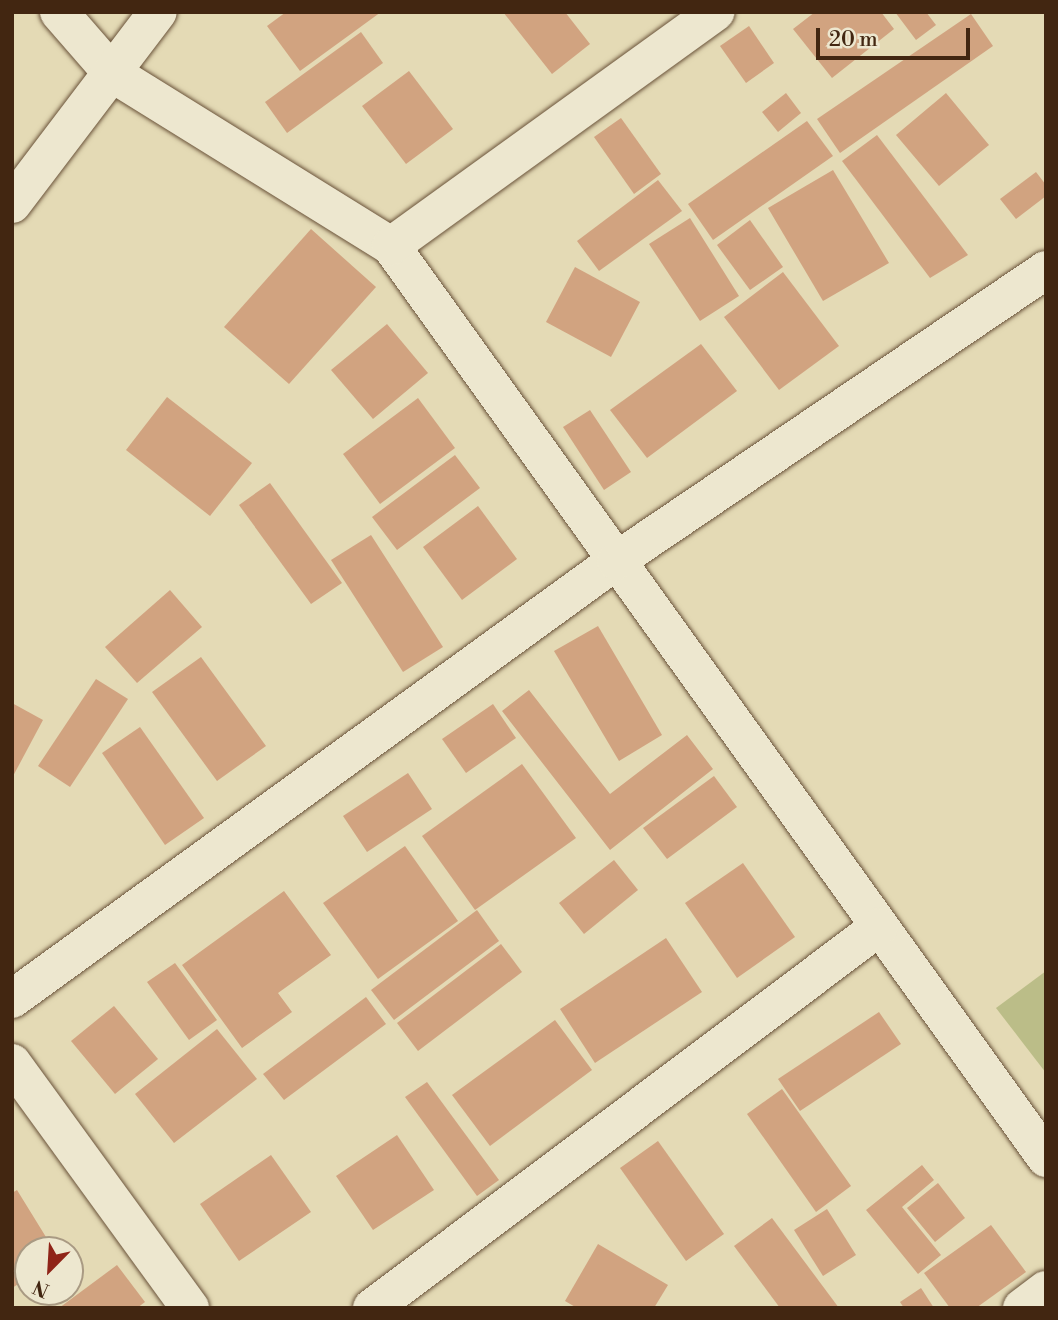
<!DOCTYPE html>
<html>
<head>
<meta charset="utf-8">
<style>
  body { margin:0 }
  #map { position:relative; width:1058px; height:1320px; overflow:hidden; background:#e4dab5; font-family:"Libre Bodoni",serif }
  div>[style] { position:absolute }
  .green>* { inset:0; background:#bbbd88 }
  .building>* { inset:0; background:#d1a380 }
  .roads { filter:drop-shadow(0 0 2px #6a533a) drop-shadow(0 0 2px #6a533a) }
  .minor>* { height:38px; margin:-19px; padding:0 19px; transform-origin:19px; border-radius:19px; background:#ede7cf }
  span { translate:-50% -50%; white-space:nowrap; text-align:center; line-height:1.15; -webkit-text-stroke:5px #ede7cf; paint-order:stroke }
  .frame { position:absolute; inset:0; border:14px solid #422611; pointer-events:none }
  .north { position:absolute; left:14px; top:1236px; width:70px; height:70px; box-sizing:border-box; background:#ede7cf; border:2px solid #a99a83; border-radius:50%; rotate:204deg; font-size:19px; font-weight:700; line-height:28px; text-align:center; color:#422611 }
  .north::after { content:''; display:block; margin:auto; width:24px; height:32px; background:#8f2418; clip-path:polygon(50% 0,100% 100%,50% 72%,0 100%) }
  .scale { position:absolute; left:816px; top:28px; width:154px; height:32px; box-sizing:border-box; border:4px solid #422611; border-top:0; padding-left:9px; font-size:21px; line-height:24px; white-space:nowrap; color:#422611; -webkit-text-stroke:5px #ede7cf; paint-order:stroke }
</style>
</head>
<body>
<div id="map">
  <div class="green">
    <div style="clip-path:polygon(1046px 971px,1046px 1073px,996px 1008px)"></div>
  </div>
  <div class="building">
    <div style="clip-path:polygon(286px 12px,381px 12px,300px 71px,267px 26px)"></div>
    <div style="clip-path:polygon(503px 12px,565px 12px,590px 44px,552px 74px)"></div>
    <div style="clip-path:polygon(815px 12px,881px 12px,894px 29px,832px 78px,793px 29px)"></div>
    <div style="clip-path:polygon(895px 12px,926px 12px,936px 25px,916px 40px)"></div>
    <div style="clip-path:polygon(971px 14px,993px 46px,840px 153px,817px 119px)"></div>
    <div style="clip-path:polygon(749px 26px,774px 63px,746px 83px,720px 46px)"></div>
    <div style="clip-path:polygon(361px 32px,383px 63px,287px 133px,265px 102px)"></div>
    <div style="clip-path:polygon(409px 71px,453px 129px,406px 164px,362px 106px)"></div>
    <div style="clip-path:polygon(786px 93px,801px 113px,778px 132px,762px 112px)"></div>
    <div style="clip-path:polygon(946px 93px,989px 145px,939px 186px,896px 135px)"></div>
    <div style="clip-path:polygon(621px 118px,661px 174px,634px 194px,594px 137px)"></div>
    <div style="clip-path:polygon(807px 121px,833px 156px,713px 240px,688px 204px)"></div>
    <div style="clip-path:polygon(877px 135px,968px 255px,930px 278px,842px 161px)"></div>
    <div style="clip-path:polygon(833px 170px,889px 263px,823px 301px,768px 208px)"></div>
    <div style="clip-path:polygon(1036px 172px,1046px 185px,1046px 196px,1016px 219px,1000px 199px)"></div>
    <div style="clip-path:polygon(658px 180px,682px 211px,599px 271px,577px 241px)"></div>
    <div style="clip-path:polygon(690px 218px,739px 296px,700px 321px,649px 244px)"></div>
    <div style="clip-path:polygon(750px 220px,783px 267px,750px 290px,717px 245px)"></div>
    <div style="clip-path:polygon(311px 229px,376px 287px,289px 384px,224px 327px)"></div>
    <div style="clip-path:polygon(575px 267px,640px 302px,611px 357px,546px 322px)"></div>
    <div style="clip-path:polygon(783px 272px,839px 346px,779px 390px,724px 317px)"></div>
    <div style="clip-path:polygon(387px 324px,428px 373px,373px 419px,331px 370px)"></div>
    <div style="clip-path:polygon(701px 344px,737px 391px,647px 458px,610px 410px)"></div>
    <div style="clip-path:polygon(167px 397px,252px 463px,210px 516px,126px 450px)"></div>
    <div style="clip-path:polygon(418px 398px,455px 448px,380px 504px,343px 454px)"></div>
    <div style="clip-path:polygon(590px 410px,631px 472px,604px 490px,563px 427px)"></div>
    <div style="clip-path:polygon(455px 455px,480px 488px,397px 550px,372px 517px)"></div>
    <div style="clip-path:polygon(270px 483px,342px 583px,311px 604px,239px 505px)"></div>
    <div style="clip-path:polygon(478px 506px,517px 559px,462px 600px,423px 547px)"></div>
    <div style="clip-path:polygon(371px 535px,443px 647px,403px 672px,331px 560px)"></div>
    <div style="clip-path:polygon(170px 590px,202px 627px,137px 683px,105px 647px)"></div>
    <div style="clip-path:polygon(598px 626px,662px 735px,619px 761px,554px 651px)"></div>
    <div style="clip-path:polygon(201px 657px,266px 746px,217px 781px,152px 692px)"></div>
    <div style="clip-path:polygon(96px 679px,128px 699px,70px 787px,38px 766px)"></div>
    <div style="clip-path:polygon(529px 690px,610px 794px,687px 735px,713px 769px,610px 850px,502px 711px)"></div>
    <div style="clip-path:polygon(12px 703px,43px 720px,12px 778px)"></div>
    <div style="clip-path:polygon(493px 704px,516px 738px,466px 773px,442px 739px)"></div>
    <div style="clip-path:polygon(140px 727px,204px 818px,165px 845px,102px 753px)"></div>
    <div style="clip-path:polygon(522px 764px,576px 838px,475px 910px,422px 836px)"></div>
    <div style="clip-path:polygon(408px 773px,432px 809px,367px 852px,343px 816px)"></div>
    <div style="clip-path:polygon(714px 776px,737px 807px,667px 859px,643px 828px)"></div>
    <div style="clip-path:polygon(405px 846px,458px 921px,378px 979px,323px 903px)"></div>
    <div style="clip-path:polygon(614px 860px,638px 890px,584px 934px,559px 903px)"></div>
    <div style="clip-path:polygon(743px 863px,795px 937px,737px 978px,685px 903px)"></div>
    <div style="clip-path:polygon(284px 891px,331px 955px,278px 993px,292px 1012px,242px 1048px,182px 965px)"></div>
    <div style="clip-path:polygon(477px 910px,499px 941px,394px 1020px,371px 990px)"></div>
    <div style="clip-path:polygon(666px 938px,702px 992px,595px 1063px,560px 1009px)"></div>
    <div style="clip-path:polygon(501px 944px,522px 972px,418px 1051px,397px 1023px)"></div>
    <div style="clip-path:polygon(175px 963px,217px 1020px,189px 1040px,147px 982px)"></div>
    <div style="clip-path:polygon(366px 997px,386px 1024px,284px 1100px,263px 1074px)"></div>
    <div style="clip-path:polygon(114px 1006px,158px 1059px,115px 1094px,71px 1041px)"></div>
    <div style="clip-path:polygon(879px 1012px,901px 1044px,800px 1111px,778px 1079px)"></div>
    <div style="clip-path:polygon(555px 1020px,592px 1070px,490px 1146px,452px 1095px)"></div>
    <div style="clip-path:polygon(217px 1029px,257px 1079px,174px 1143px,135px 1094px)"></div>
    <div style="clip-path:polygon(427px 1082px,499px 1180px,477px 1196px,405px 1097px)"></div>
    <div style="clip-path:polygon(782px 1089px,851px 1186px,816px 1212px,747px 1114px)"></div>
    <div style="clip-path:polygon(397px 1135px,434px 1190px,373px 1230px,336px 1176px)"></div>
    <div style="clip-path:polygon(658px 1141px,724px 1234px,686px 1261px,620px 1168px)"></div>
    <div style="clip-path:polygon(271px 1155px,311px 1212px,239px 1261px,200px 1204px)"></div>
    <div style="clip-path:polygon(922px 1165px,934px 1180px,902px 1207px,941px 1255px,918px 1274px,866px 1210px)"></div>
    <div style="clip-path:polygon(938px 1183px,965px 1218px,935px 1242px,907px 1208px)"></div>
    <div style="clip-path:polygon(17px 1190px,54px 1250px,28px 1250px,28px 1278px,12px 1288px,12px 1193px)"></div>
    <div style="clip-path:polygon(827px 1209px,856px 1255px,823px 1276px,794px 1230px)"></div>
    <div style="clip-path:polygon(772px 1218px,839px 1308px,780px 1308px,734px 1246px)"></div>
    <div style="clip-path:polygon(991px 1225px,1026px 1272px,976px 1308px,950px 1308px,924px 1273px)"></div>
    <div style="clip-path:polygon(598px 1244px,668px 1285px,654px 1308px,577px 1308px,565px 1301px)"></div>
    <div style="clip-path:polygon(117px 1265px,145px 1302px,137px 1308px,59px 1308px)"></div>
    <div style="clip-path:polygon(921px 1288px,934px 1308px,904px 1308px,900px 1302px)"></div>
  </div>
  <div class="roads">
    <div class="minor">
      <div style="left:59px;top:12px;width:81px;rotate:49deg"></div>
      <div style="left:112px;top:73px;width:328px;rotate:31.8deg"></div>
      <div style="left:391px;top:246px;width:1123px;rotate:54.31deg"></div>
      <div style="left:12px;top:204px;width:241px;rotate:-52.8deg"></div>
      <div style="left:391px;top:246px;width:400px;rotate:-35.8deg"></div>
      <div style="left:12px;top:999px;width:746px;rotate:-35.95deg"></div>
      <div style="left:616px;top:561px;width:519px;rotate:-34.09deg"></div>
      <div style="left:12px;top:1063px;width:303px;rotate:54deg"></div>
      <div style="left:372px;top:1308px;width:634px;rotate:-36.92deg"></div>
      <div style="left:1022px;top:1308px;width:30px;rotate:-37deg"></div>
    </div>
  </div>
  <div class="frame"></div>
  <div class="north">N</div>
  <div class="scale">20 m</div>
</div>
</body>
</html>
